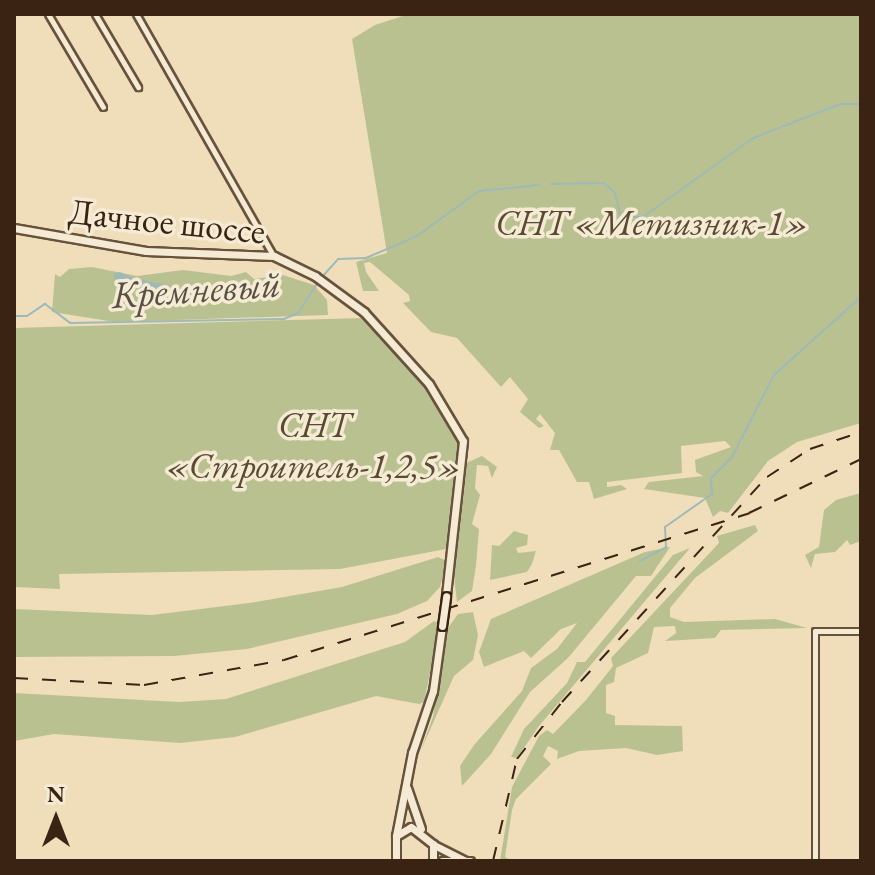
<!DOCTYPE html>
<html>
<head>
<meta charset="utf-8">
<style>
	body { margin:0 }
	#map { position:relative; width:875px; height:875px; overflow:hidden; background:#f0debb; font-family:"EB Garamond",serif }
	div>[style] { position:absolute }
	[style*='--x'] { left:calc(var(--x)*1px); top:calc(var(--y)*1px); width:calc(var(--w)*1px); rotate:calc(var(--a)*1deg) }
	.green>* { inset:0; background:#bac190 }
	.water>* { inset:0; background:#9dbab9 }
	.stream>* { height:2px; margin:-1px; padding:0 1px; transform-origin:1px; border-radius:1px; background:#9dbab9 }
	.roads { filter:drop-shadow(2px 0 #68523c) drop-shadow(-2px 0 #68523c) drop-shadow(0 2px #68523c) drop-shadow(0 -2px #68523c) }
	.minor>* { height:5px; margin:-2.5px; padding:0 2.5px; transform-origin:2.5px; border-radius:2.5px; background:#f5ead3 }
	.secondary>* { height:7px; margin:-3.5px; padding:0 3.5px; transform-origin:3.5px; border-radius:3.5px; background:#f5ead3 }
	.rail>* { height:2px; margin-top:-1px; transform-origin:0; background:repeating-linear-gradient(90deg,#3a2312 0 14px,transparent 0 28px) }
	.bridges { filter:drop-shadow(2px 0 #3a2312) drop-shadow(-2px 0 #3a2312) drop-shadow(0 2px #3a2312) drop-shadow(0 -2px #3a2312) }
	.secondary-bridge>* { height:7px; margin:-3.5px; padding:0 3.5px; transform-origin:3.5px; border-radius:3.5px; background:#f5ead3 }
	span { translate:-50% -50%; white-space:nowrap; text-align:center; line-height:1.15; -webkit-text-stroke:7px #f5ead3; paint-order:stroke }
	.street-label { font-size:36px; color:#3a2312 }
	.park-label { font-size:36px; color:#5a4a32; font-style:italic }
	.water-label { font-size:38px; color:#585044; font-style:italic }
	.frame { position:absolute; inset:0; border:16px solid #3a2312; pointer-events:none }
	.north { position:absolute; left:16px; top:779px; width:80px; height:80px; -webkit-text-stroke:6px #f5ead3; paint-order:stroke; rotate:0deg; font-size:22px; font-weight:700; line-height:32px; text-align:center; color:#3a2312 }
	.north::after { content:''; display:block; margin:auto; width:28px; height:36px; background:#3a2312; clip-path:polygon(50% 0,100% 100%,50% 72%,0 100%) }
</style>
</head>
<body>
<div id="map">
	<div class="green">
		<i style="clip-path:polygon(409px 14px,861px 14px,861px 423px,797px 442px,768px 461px,728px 513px,720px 511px,713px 517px,705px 498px,644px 489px,649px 482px,703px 476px,696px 472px,695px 460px,731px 447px,725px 441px,681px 446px,682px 473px,607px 482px,607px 487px,621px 485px,627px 489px,594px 499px,589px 482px,577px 482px,559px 450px,550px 450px,555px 433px,540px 414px,536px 419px,544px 426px,539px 428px,520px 412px,528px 399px,510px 377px,501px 387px,457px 338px,431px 332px,403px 303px,410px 301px,409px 295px,370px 262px,364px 263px,366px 272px,379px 291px,363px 291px,356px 262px,387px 253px,352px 39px,375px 25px)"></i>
		<i style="clip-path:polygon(92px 267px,137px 276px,183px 270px,231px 276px,246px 272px,254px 279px,283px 275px,314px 285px,327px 300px,328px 315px,115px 322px,52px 312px,55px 274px,60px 277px,69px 269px)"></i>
		<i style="clip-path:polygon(363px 318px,407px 358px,447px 411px,459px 437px,463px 459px,446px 549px,340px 569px,59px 574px,60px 589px,14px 587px,14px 328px)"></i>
		<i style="clip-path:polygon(482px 456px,497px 467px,492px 478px,488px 466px,477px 465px,475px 488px,480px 495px,472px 524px,479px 529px,476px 566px,472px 591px,457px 602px,454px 577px,466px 463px)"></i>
		<i style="clip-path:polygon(861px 493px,861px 541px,850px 545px,847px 540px,835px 552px,815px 554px,811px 568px,805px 555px,819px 547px,824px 510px,836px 500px)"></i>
		<i style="clip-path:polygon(755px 525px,758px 531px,695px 578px,670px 608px,670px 617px,684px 622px,775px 619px,807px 628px,721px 630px,715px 638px,665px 641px,676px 633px,675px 626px,654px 627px,648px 653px,616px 668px,614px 682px,606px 685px,606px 713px,615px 716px,615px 725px,682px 726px,683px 751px,657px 755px,626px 748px,579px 751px,557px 759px,558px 751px,548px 746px,543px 756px,551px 764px,516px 799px,512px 810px,505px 857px,513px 861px,500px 861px,512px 787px,539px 736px,547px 730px,553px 734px,586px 700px,613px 666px,611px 658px,719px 543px,717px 536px)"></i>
		<i style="clip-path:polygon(514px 531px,528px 535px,527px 545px,516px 548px,518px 553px,536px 551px,532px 564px,527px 572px,490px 580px,492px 545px,499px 546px)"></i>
		<i style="clip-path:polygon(670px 547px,651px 576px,636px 576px,568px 658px,530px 692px,491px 754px,462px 786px,460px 766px,474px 745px,522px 691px,531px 668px,557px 649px,577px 623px,561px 629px,531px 658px,524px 651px,484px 667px,479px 652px,491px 619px,645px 552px)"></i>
		<i style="clip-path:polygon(690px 548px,539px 726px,517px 758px,511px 757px,524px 729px,567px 683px,577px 662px,585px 662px,673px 555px)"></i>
		<i style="clip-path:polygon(438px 557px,447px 561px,440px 587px,427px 601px,397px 614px,247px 649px,174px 656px,14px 657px,14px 609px,152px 615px,249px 603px,342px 587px)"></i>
		<i style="clip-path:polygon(473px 612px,478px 635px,473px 660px,454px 676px,421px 750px,433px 717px,448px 628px,458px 614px)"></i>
		<i style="clip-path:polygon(434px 621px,440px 624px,424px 702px,419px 704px,376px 696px,235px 737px,180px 743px,54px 734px,14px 741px,14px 693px,179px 702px,226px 699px,405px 642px)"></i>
	</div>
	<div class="water">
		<i style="clip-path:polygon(120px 272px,133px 278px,175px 287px,116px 289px,114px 274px)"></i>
	</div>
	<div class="stream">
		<i style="--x:551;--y:184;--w:53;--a:-1.1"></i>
		<i style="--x:604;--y:183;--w:15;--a:42"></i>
		<i style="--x:615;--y:193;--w:25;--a:76"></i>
		<i style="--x:621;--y:217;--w:22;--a:0"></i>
		<i style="--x:643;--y:217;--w:135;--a:-35.7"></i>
		<i style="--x:753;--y:138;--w:93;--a:-21.3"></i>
		<i style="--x:840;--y:104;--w:21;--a:0"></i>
		<i style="--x:322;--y:277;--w:24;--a:-48"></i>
		<i style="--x:338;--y:259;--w:28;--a:-2"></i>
		<i style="--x:366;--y:258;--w:56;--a:-23.3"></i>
		<i style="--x:417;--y:236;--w:77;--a:-36"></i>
		<i style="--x:479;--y:191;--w:61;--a:-5.6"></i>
		<i style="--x:14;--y:316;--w:13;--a:0"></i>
		<i style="--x:27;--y:316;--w:22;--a:-34"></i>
		<i style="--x:45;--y:304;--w:31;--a:37"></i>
		<i style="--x:70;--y:323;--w:214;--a:-1.1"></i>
		<i style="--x:284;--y:319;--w:15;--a:-23"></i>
		<i style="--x:298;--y:313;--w:37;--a:-57"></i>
		<i style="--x:640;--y:561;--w:30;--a:-28"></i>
		<i style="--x:666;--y:547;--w:20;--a:-93"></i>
		<i style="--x:665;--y:527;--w:57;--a:-35.1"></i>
		<i style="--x:712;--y:494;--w:16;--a:-94"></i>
		<i style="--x:711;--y:478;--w:30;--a:-45"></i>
		<i style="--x:732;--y:457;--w:92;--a:-62.9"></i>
		<i style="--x:774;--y:375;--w:117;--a:-41.9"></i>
	</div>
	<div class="roads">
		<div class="minor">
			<i style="--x:48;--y:14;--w:108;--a:59.4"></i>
			<i style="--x:95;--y:14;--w:85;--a:59.5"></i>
			<i style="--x:136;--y:14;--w:277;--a:60.4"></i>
			<i style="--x:815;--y:861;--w:230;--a:-90"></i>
			<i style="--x:815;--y:631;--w:46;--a:0"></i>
		</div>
		<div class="secondary">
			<i style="--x:14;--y:228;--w:134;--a:9.9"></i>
			<i style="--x:146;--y:251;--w:128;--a:2.2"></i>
			<i style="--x:274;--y:256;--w:46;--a:26"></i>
			<i style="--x:315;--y:276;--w:61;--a:36.3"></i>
			<i style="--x:364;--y:312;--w:97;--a:47.9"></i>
			<i style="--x:429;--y:384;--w:66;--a:59.2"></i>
			<i style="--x:463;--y:441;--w:156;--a:96.3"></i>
			<i style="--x:407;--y:788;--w:43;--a:71.1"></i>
			<i style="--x:396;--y:836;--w:85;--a:-79.1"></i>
			<i style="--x:412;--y:753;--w:65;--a:-71.3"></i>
			<i style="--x:433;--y:691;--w:66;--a:-82.1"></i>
			<i style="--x:434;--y:845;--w:34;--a:27"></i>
			<i style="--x:396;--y:861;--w:25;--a:-90"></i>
			<i style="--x:396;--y:836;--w:17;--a:-31"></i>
			<i style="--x:411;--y:827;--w:28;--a:38"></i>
			<i style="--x:433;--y:844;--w:17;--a:90"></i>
			<i style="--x:442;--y:861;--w:28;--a:0"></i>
		</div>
	</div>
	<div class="rail">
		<i style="--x:14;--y:678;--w:130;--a:3.1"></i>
		<i style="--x:144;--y:685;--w:142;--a:-10.1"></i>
		<i style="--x:284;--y:660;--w:488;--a:-17.5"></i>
		<i style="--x:749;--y:513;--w:124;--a:-25.7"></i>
		<i style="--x:493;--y:861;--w:105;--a:-76.8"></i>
		<i style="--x:517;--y:759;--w:73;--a:-51.7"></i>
		<i style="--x:562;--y:702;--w:304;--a:-47.7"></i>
		<i style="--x:767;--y:477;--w:51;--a:-33.1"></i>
		<i style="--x:810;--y:449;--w:54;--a:-18.4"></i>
	</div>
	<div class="bridges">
		<div class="secondary-bridge">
			<i style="--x:442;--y:626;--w:30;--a:-82"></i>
		</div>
	</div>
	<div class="street-label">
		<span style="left:167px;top:221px;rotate:6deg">Дачное шоссе</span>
	</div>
	<div class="park-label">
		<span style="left:652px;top:223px">СНТ «Метизник-1»</span>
		<span style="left:314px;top:445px">СНТ<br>«Строитель-1,2,5»</span>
	</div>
	<div class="water-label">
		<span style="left:196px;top:289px;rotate:-4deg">Кремневый</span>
	</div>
	<div class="frame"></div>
	<div class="north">N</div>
</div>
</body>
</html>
